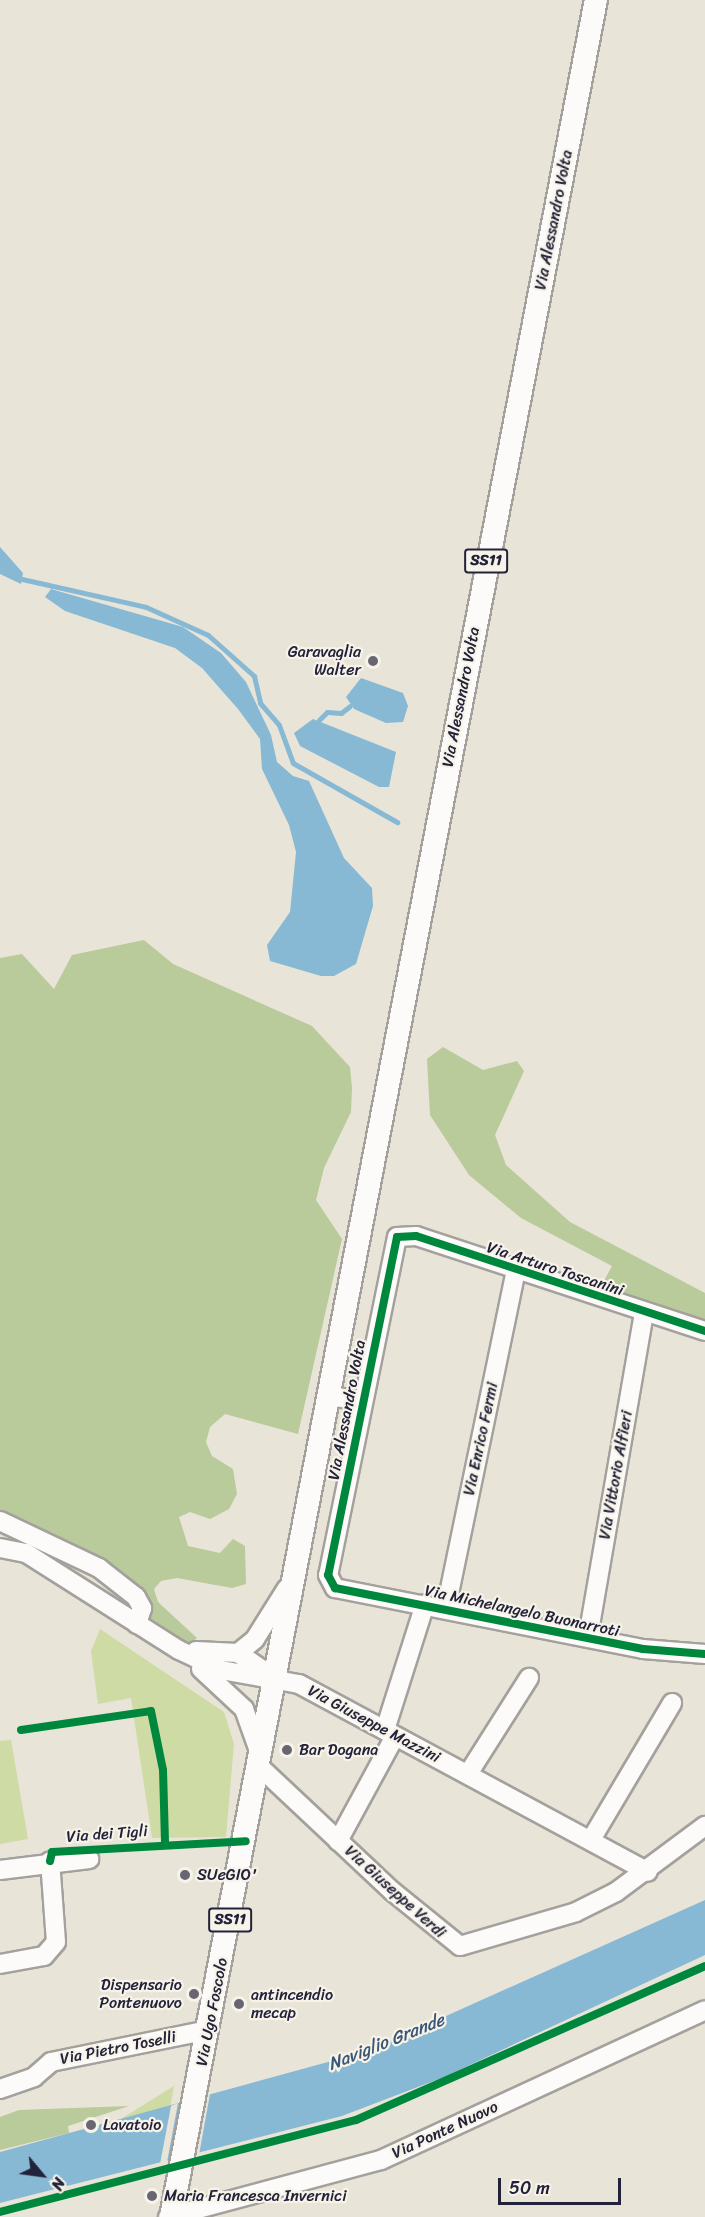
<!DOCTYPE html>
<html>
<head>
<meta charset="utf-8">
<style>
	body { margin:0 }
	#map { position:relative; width:705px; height:2217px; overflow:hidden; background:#e9e4d8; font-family:Sriracha,sans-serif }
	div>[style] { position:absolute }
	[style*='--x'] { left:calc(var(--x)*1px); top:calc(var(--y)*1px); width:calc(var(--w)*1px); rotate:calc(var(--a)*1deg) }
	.green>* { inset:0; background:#cedba4 }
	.forest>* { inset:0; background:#b9ca9b }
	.water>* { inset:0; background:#87b9d5 }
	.pier>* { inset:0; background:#e9e4d8 }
	.stream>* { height:5px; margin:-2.5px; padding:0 2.5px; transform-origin:2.5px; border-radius:2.5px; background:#87b9d5 }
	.roads { filter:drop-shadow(2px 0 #a4a19d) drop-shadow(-2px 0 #a4a19d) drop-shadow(0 2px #a4a19d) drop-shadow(0 -2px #a4a19d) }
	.minor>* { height:18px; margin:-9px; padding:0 9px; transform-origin:9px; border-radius:9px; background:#fcfbf9 }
	.major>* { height:22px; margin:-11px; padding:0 11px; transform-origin:11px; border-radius:11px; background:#fcfbf9 }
	.cycleway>* { height:8px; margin:-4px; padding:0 4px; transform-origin:4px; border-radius:4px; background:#00873e }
	.dots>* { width:16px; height:16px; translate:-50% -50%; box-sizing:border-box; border:3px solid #f7f3e8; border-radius:50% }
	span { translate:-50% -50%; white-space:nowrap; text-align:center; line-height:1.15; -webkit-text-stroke:4.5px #f7f3e8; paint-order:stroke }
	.shield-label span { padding:2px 4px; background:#f7f3e8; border:2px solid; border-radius:4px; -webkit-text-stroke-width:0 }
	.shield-label { font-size:15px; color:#22223b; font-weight:700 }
	.street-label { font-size:16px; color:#22223b }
	.poi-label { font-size:16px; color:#22223b }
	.right { translate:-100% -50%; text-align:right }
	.left { translate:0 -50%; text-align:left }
	.water-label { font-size:18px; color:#3a5778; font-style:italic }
	.north { position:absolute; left:12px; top:2145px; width:60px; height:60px; -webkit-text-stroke:4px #f7f3e8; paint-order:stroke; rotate:119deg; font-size:16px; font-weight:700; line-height:24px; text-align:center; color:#22223b }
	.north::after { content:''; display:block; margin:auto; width:21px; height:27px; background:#22223b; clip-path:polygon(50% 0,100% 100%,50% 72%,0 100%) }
	.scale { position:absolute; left:498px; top:2178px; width:123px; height:27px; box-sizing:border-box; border:3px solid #22223b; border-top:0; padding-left:8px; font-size:18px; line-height:21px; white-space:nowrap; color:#22223b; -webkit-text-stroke:4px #f7f3e8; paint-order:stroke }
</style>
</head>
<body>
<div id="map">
	<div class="green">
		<i style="clip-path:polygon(100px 1629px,224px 1712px,234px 1744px,226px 1837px,152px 1838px,131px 1698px,98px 1704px,91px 1651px)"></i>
		<i style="clip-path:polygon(11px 1740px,28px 1839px,0 1844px,0 1741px)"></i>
		<i style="clip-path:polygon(174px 2086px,170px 2108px,116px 2122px)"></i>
	</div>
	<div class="forest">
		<i style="clip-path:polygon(144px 940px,173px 964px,312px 1026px,350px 1067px,352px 1088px,351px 1112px,324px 1168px,316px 1200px,342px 1239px,298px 1434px,225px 1414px,210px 1427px,206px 1442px,212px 1456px,233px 1469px,237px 1494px,229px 1509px,210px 1519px,190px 1512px,179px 1517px,188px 1546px,220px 1553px,233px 1539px,245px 1546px,246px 1584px,232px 1588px,177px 1578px,161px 1581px,154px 1589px,158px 1602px,197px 1638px,190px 1644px,157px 1629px,147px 1618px,143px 1597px,0 1530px,0 958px,22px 954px,54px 989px,72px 955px)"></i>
		<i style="clip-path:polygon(443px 1047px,483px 1070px,517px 1061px,524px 1071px,495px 1135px,506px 1165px,570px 1222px,705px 1293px,705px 1327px,598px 1292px,612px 1266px,521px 1218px,469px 1175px,430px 1115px,427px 1059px)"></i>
		<i style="clip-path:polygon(129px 2106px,68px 2126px,69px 2133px,0 2150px,0 2117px,19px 2110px)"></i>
	</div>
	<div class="water">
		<i style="clip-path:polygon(0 547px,23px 573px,21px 584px,0 574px)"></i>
		<i style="clip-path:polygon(51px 589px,183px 627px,221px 653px,246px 682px,271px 735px,277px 762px,293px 776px,309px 781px,344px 858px,372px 888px,373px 906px,356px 964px,334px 976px,321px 976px,270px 961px,267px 945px,290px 912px,296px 852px,289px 825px,262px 769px,260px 739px,238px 709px,202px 668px,175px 648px,65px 611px,45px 597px)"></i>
		<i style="clip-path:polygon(361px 678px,403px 693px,408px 706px,403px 722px,386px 723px,354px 709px,346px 697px)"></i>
		<i style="clip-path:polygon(313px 719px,396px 752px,389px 787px,379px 787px,300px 746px,294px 733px)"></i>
		<i style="clip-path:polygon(705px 1900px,705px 1955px,444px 2077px,342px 2116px,0 2203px,0 2152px,368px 2051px)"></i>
	</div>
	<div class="pier">
		<i style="clip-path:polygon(210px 2094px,199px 2155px,172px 2161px,183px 2102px)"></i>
		<i style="clip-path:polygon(178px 2103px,167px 2162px,160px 2164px,171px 2106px)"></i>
	</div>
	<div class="stream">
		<i style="--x:22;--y:579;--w:127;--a:12.7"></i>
		<i style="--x:146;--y:607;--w:68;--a:24.3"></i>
		<i style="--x:208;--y:635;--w:62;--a:41.7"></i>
		<i style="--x:254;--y:676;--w:28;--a:77"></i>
		<i style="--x:260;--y:703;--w:29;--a:49"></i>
		<i style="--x:279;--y:725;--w:40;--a:69.8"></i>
		<i style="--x:293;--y:763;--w:120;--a:29.6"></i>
		<i style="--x:319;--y:720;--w:11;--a:-45"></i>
		<i style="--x:327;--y:712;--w:14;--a:4"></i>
		<i style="--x:341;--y:713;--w:11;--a:-38"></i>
	</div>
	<div class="roads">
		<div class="minor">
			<i style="--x:705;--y:1331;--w:304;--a:-161.8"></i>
			<i style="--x:416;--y:1236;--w:19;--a:177"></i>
			<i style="--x:397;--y:1237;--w:345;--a:101.5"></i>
			<i style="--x:328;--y:1575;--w:15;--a:62"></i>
			<i style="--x:335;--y:1588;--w:314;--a:11.2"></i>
			<i style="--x:643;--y:1649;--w:62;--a:4.6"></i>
			<i style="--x:330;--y:1396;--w:32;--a:9"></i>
			<i style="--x:0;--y:1521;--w:110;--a:25.4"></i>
			<i style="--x:99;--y:1568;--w:47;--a:38.1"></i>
			<i style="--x:136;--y:1597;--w:13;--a:61"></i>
			<i style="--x:142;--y:1608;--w:17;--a:107"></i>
			<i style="--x:0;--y:1548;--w:26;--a:11"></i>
			<i style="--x:26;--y:1553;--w:181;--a:32.4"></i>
			<i style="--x:179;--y:1650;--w:47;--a:25.5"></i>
			<i style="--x:221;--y:1670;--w:79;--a:10.2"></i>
			<i style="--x:299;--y:1684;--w:396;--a:28.3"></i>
			<i style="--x:446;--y:1608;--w:344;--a:-78.3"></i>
			<i style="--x:588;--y:1637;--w:330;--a:-80.2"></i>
			<i style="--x:196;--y:1651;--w:42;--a:2.7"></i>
			<i style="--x:238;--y:1653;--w:22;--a:-39"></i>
			<i style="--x:255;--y:1639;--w:60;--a:-57.9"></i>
			<i style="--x:238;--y:1653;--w:47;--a:34.7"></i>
			<i style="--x:201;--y:1669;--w:59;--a:42.9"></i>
			<i style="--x:244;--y:1709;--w:45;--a:70.3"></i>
			<i style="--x:385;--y:1730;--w:132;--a:-72.4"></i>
			<i style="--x:261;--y:1768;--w:180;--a:43.2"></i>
			<i style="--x:392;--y:1891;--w:87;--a:39"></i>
			<i style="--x:460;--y:1946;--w:121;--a:-16.3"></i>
			<i style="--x:576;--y:1912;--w:45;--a:-26.6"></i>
			<i style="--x:616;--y:1892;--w:111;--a:-36.6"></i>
			<i style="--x:468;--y:1774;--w:114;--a:-57.6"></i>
			<i style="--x:592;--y:1838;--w:157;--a:-59.3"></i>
			<i style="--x:338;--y:1841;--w:119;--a:-61.5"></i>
			<i style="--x:0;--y:1870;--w:90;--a:-7"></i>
			<i style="--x:0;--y:1964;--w:45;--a:-10.3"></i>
			<i style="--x:44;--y:1956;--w:18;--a:-49"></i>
			<i style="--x:56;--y:1942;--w:81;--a:-94.2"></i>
			<i style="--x:0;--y:2089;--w:36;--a:-19"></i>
			<i style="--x:34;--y:2077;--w:23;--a:-41"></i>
			<i style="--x:51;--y:2062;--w:160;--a:-11.5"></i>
			<i style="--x:168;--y:2217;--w:220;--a:-15"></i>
			<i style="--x:381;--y:2160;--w:357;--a:-24.8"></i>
		</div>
		<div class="major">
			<i style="--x:171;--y:2217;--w:2257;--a:-79.15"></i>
		</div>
	</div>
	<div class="cycleway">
		<i style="--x:705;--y:1331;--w:304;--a:-161.8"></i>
		<i style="--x:416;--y:1236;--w:19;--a:177"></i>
		<i style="--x:397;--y:1237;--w:345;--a:101.5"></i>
		<i style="--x:328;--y:1575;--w:15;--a:62"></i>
		<i style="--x:335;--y:1588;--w:314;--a:11.2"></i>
		<i style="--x:643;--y:1649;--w:62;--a:4.6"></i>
		<i style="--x:21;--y:1730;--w:131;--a:-8.3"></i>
		<i style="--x:151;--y:1711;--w:60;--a:78.5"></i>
		<i style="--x:163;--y:1770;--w:73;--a:88.4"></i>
		<i style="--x:50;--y:1861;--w:9;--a:-77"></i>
		<i style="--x:52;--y:1852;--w:194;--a:-3.2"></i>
		<i style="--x:0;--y:2212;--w:368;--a:-14.5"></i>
		<i style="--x:356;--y:2120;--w:381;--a:-23.8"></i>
	</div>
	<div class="dots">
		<i style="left:373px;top:661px;background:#686672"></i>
		<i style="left:287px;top:1750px;background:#686672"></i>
		<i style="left:185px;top:1875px;background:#686672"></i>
		<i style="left:194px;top:1994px;background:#686672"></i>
		<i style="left:239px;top:2004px;background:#686672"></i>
		<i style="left:91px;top:2125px;background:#686672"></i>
		<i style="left:152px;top:2196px;background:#686672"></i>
	</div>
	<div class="shield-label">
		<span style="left:486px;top:561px">SS11</span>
		<span style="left:230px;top:1920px">SS11</span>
	</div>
	<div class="street-label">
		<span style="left:554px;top:220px;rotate:-79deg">Via Alessandro Volta</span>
		<span style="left:461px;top:697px;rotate:-79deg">Via Alessandro Volta</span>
		<span style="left:555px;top:1269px;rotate:18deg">Via Arturo Toscanini</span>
		<span style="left:347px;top:1410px;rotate:-79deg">Via Alessandro Volta</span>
		<span style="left:481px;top:1439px;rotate:-78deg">Via Enrico Fermi</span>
		<span style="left:616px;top:1475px;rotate:-80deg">Via Vittorio Alfieri</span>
		<span style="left:522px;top:1611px;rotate:12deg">Via Michelangelo Buonarroti</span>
		<span style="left:374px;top:1724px;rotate:28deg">Via Giuseppe Mazzini</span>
		<span style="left:107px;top:1834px;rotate:-4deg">Via dei Tigli</span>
		<span style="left:395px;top:1892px;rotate:42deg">Via Giuseppe Verdi</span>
		<span style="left:212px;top:2012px;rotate:-79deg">Via Ugo Foscolo</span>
		<span style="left:118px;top:2048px;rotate:-11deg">Via Pietro Toselli</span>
		<span style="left:445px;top:2130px;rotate:-25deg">Via Ponte Nuovo</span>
	</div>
	<div class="poi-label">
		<span class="right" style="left:361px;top:661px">Garavaglia<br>Walter</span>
		<span class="left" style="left:299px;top:1750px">Bar Dogana</span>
		<span class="left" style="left:197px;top:1875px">SUeGIO'</span>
		<span class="right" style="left:182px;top:1994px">Dispensario<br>Pontenuovo</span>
		<span class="left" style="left:251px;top:2004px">antincendio<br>mecap</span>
		<span class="left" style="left:103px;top:2125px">Lavatoio</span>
		<span class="left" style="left:164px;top:2196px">Maria Francesca Invernici</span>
	</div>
	<div class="water-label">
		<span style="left:386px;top:2042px;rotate:-22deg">Naviglio Grande</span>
	</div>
	<div class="north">N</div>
	<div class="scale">50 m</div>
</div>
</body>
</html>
